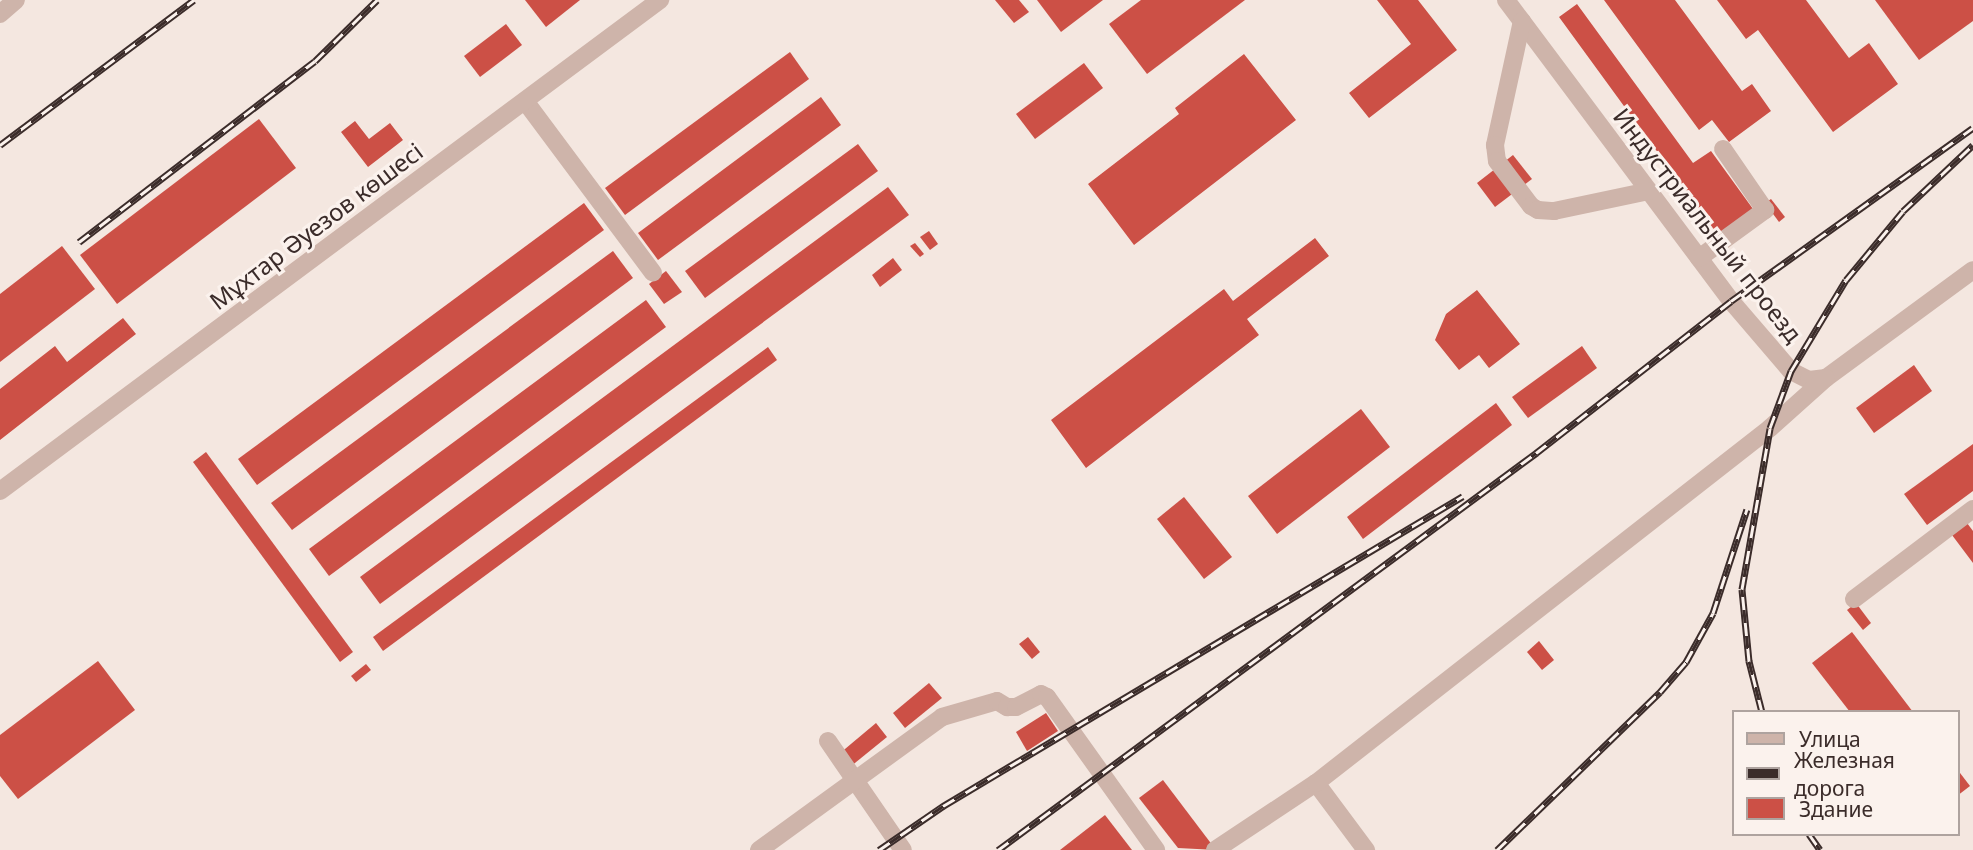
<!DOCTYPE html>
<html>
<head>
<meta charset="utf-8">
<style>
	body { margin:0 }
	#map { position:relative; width:1973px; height:850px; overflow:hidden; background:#f4e7e0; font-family:"Noto Sans",sans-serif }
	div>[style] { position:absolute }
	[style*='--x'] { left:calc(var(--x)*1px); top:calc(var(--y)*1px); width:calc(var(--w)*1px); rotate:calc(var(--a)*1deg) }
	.building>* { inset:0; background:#cc5046 }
	.minor>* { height:18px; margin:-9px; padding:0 9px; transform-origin:9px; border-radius:9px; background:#ceb4aa }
	.rail>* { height:7px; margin-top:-3.5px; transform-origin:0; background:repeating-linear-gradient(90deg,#fbf2ed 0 13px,#3b2c2a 0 26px); box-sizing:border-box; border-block:2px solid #3b2c2a }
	span { translate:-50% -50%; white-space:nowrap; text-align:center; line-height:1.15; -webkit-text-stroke:6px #fbf2ed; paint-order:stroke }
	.street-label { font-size:24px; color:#3b2c2a }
	.legend { position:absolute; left:1732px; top:710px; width:228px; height:126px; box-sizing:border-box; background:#fbf2ed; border:2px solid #aea39f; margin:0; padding:9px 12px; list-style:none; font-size:21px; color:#3b2c2a }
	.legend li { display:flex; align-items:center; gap:14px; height:35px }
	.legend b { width:35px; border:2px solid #aea39f }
</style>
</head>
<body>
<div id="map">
	<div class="building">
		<i style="clip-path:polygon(525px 0,580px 0,546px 27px)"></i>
		<i style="clip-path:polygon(995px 0,1019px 0,1029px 12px,1014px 23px)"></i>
		<i style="clip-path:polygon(1037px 0,1103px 0,1061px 32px)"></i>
		<i style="clip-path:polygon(1141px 0,1245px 0,1147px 74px,1109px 24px)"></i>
		<i style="clip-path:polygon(1377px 0,1418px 0,1457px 50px,1369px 118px,1349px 93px,1411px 44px)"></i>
		<i style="clip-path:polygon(1604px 0,1675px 0,1742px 91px,1752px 84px,1771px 111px,1729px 142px,1712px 120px,1699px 130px)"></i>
		<i style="clip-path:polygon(1717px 0,1806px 0,1849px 58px,1869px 43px,1898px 84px,1833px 132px,1758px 30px,1746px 39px)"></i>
		<i style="clip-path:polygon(1875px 0,1973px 0,1973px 21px,1919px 60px)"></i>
		<i style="clip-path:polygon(1577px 4px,1693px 163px,1711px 151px,1753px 209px,1718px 235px,1559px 17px)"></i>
		<i style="clip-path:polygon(506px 24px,522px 45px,480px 77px,464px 56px)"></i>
		<i style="clip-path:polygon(790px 52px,809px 79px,625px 215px,605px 188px)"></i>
		<i style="clip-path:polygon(1244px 54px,1296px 120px,1134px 245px,1088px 184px,1179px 114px,1175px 108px)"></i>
		<i style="clip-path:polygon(1084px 63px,1103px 88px,1035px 139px,1016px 114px)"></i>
		<i style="clip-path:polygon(821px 97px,841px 125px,658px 260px,638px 233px)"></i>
		<i style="clip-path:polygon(259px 119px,296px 168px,117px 304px,80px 255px)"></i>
		<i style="clip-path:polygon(355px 121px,369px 139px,390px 123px,403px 140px,368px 167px,341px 132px)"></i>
		<i style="clip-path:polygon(858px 144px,878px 171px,705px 298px,685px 271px)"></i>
		<i style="clip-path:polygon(1513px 155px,1532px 179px,1495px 207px,1477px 183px)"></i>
		<i style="clip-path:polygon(888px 187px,909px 215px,380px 604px,360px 577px)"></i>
		<i style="clip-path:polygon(1771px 199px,1785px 217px,1779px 222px,1765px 203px)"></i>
		<i style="clip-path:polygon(584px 203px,604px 230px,257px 485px,238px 459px)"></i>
		<i style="clip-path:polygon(929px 231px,938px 244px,930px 250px,920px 237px)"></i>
		<i style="clip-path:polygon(1315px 238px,1329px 256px,1247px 319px,1259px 335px,1086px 468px,1051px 420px,1224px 289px,1233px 301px)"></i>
		<i style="clip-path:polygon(915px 243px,924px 254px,920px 257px,910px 246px)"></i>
		<i style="clip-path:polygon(62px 246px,95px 289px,0 362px,0 294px)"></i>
		<i style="clip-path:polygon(613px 251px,633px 278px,292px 530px,271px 503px)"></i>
		<i style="clip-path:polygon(893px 258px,902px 270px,880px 287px,872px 275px)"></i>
		<i style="clip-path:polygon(666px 271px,682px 292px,664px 304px,649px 284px)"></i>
		<i style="clip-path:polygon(1477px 290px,1520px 344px,1489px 368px,1479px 355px,1459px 370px,1435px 340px,1446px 314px)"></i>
		<i style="clip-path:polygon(646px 300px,666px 327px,329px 576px,309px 549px)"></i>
		<i style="clip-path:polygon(123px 318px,136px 334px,0 440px,0 389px,55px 346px,67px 362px)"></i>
		<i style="clip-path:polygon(1582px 346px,1597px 368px,1528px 418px,1512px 397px)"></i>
		<i style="clip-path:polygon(768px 347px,777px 360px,383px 651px,373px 637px)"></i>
		<i style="clip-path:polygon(1914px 365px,1932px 391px,1874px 433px,1856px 408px)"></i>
		<i style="clip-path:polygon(1496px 403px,1512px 425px,1363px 539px,1347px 517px)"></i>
		<i style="clip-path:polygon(1361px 409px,1390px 447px,1277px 534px,1248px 496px)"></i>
		<i style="clip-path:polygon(1973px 444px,1973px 491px,1927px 525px,1904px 494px)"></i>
		<i style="clip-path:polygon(206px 452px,353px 652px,340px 662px,193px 462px)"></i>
		<i style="clip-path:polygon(1184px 497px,1232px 557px,1204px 579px,1157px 519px)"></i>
		<i style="clip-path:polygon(1967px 523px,1973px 531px,1973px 563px,1952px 535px)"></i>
		<i style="clip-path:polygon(1856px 603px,1871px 623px,1863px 630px,1847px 610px)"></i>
		<i style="clip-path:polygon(1852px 632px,1913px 712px,1850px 712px,1812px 663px)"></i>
		<i style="clip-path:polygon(1028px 637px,1040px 652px,1032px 659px,1019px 644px)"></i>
		<i style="clip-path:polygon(1539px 641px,1554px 660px,1542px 670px,1527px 652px)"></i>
		<i style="clip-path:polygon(98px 661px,135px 710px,18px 799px,0 776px,0 735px)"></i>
		<i style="clip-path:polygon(366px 664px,371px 670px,356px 682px,351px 676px)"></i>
		<i style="clip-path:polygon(929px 683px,942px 698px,905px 728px,893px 713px)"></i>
		<i style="clip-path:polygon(1046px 713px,1058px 731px,1027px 751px,1016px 732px)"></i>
		<i style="clip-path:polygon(876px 723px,887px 737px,850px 767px,839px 754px)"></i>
		<i style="clip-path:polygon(1957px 769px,1970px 786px,1957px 796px)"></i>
		<i style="clip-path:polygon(1163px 780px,1216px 850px,1178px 848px,1139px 798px)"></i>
		<i style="clip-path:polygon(1105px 815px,1132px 850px,1060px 850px)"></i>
	</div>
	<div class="minor">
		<i style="--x:1506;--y:0;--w:376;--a:53.2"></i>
		<i style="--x:1731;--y:301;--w:92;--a:49.4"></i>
		<i style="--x:1791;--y:371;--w:20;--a:27"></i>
		<i style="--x:1809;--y:380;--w:17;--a:-7"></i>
		<i style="--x:1826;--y:378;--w:182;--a:-36.3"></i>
		<i style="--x:0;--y:14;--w:21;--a:-41"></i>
		<i style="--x:1522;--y:21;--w:127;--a:102.3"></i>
		<i style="--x:1495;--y:145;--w:16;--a:83"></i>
		<i style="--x:1497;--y:161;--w:56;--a:52.9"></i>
		<i style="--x:1531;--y:206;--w:8;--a:30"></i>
		<i style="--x:1538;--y:210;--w:16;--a:4"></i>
		<i style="--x:1554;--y:211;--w:97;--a:-11.9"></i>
		<i style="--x:525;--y:101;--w:214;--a:53.3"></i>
		<i style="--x:1699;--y:258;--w:82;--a:-36"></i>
		<i style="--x:1765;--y:210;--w:74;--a:-124.5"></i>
		<i style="--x:0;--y:491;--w:823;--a:-36.65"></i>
		<i style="--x:1854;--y:599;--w:149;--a:-37.1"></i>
		<i style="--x:828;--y:741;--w:132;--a:55.5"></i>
		<i style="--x:1316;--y:783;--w:84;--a:53.3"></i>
		<i style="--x:759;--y:850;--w:226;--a:-36"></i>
		<i style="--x:942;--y:717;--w:57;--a:-16.2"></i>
		<i style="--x:997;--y:701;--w:12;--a:31"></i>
		<i style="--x:1007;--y:707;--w:9;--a:0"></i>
		<i style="--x:1016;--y:707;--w:28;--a:-27"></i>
		<i style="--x:1041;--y:694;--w:7;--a:27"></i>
		<i style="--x:1047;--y:697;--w:188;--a:54.5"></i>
		<i style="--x:1215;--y:850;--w:121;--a:-33.6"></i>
		<i style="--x:1316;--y:783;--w:576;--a:-38.02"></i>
		<i style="--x:1770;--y:428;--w:75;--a:-41.8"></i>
	</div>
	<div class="rail">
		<i style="--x:0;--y:145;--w:242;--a:-36.8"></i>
		<i style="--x:79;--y:242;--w:297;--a:-37.5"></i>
		<i style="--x:315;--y:61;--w:87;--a:-44.5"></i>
		<i style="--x:1762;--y:712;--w:53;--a:-104.3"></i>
		<i style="--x:1749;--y:661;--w:72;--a:-95.6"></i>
		<i style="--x:1742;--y:589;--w:163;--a:-80.1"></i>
		<i style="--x:1770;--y:428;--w:61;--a:-69.8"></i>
		<i style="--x:1791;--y:371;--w:106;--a:-58.9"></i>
		<i style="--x:1846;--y:280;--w:89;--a:-50.4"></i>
		<i style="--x:1903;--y:211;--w:96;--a:-43.3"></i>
		<i style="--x:1809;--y:834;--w:19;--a:55"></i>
		<i style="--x:879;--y:850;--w:78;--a:-34.5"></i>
		<i style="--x:943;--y:806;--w:605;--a:-30.8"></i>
		<i style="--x:998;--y:850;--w:669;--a:-36.42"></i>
		<i style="--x:1536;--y:453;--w:247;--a:-37.9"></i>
		<i style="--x:1731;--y:301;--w:297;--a:-35.6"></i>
		<i style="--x:1497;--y:850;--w:227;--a:-44.1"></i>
		<i style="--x:1660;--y:692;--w:40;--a:-49"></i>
		<i style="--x:1686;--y:662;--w:56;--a:-61.1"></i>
		<i style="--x:1713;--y:613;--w:109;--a:-71.9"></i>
	</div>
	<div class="street-label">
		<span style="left:1708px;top:225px;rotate:52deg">Индустриальный проезд</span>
		<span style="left:316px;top:226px;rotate:-37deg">Мұхтар Әуезов көшесі</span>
	</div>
	<ul class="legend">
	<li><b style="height:9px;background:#ceb4aa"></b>Улица</li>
	<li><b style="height:9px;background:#3b2c2a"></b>Железная дорога</li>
	<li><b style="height:19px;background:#cc5046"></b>Здание</li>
	</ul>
</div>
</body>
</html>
